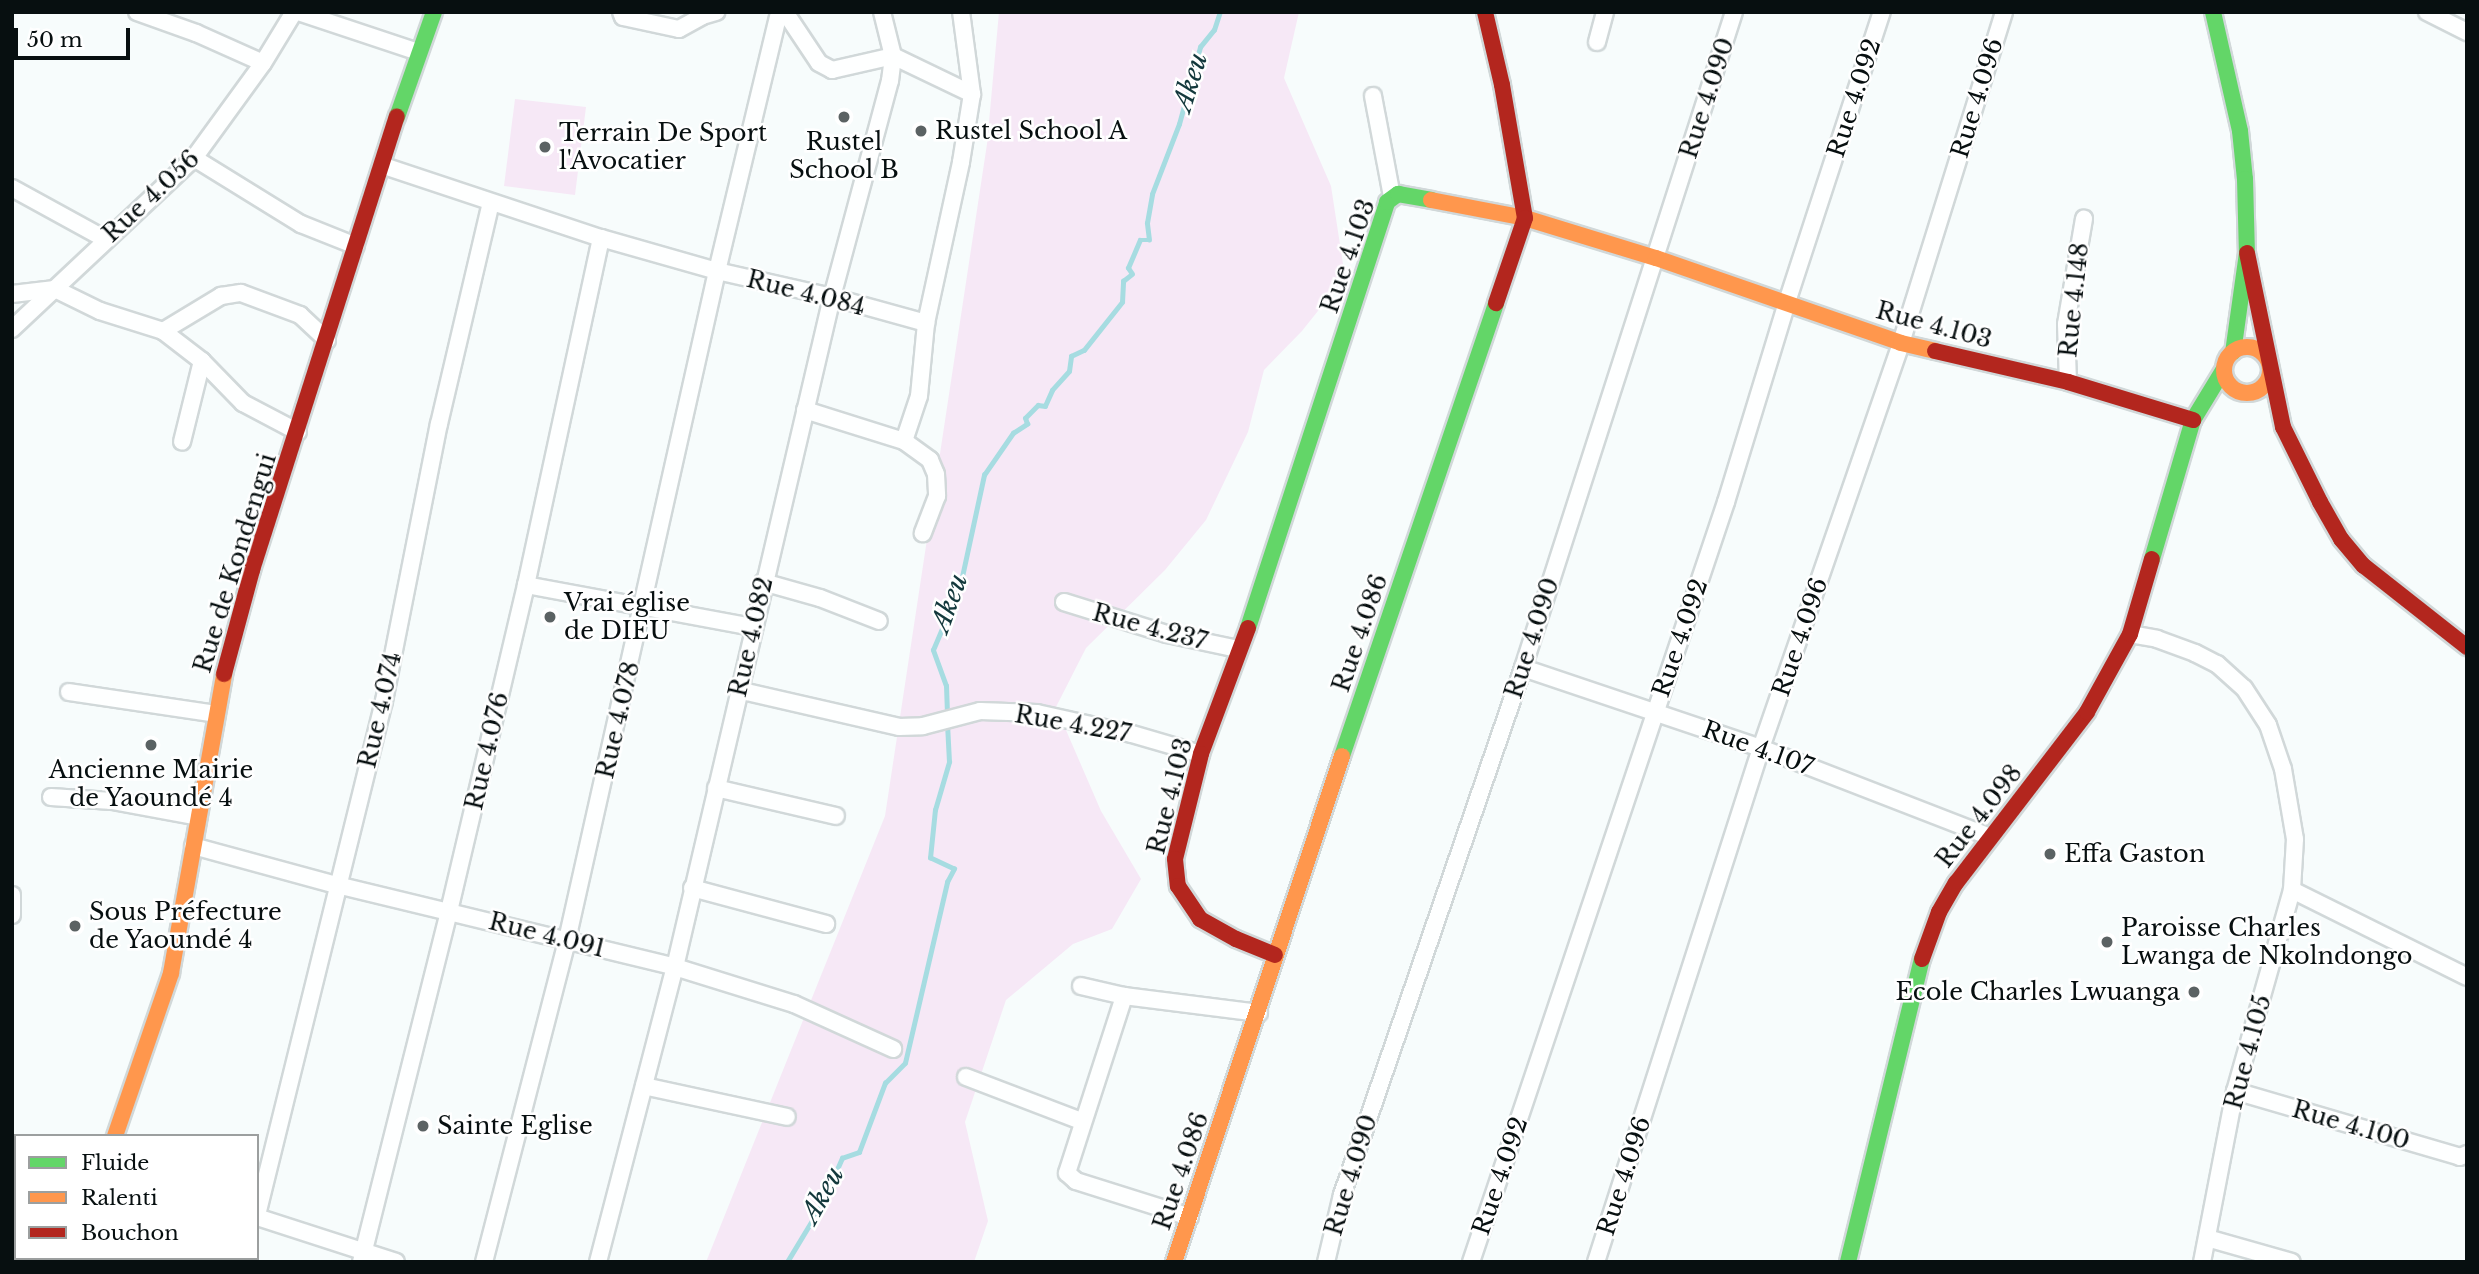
<!DOCTYPE html>
<html>
<head>
<meta charset="utf-8">
<style>
	body { margin:0 }
	#map { position:relative; width:2479px; height:1274px; overflow:hidden; background:#f7fcfc; font-family:"Libre Baskerville",serif }
	div>[style] { position:absolute }
	[style*='--x'] { left:calc(var(--x)*1px); top:calc(var(--y)*1px); width:calc(var(--w)*1px); rotate:calc(var(--a)*1deg) }
	.green>* { inset:0; background:#f6e8f6 }
	.stream>* { height:4.5px; margin:-2.25px; padding:0 2.25px; transform-origin:2.25px; border-radius:2.25px; background:#a6dce1 }
	.roads { filter:drop-shadow(2px 0 #d1d8d9) drop-shadow(-2px 0 #d1d8d9) drop-shadow(0 2px #d1d8d9) drop-shadow(0 -2px #d1d8d9) }
	.street>* { height:16px; margin:-8px; padding:0 8px; transform-origin:8px; border-radius:8px; background:#feffff }
	.fast>* { height:16px; margin:-8px; padding:0 8px; transform-origin:8px; border-radius:8px; background:#63d668 }
	.slow>* { height:16px; margin:-8px; padding:0 8px; transform-origin:8px; border-radius:8px; background:#ff974d }
	.slow>.ring { margin:-8px; padding:0; box-sizing:content-box; background:none; border:16px solid #ff974d; border-radius:50% }
	.jam>* { height:16px; margin:-8px; padding:0 8px; transform-origin:8px; border-radius:8px; background:#b3261e }
	.dots>* { width:19px; height:19px; translate:-50% -50%; box-sizing:border-box; border:4px solid #fff; border-radius:50% }
	span { translate:-50% -50%; white-space:nowrap; text-align:center; line-height:1.15; -webkit-text-stroke:5px #fff; paint-order:stroke }
	.street-label { font-size:24px; color:#070f10 }
	.poi-label { font-size:24px; color:#070f10 }
	.left { translate:0 -50%; text-align:left }
	.right { translate:-100% -50%; text-align:right }
	.water-label { font-size:26px; color:#13383c; font-style:italic }
	.frame { position:absolute; inset:0; border:14px solid #070f10; pointer-events:none }
	.legend { position:absolute; left:14px; top:1134px; width:245px; height:126px; box-sizing:border-box; background:#fff; border:2px solid #9c9f9f; margin:0; padding:9px 12px; list-style:none; font-size:21px; color:#070f10 }
	.legend li { display:flex; align-items:center; gap:14px; height:35px }
	.legend b { width:35px; border:2px solid #9c9f9f }
	.scale { position:absolute; left:14px; top:28px; width:116px; height:32px; box-sizing:border-box; border:4px solid #070f10; border-top:0; padding-left:9px; font-size:21px; line-height:24px; white-space:nowrap; color:#070f10; -webkit-text-stroke:5px #fff; paint-order:stroke }
</style>
</head>
<body>
<div id="map">
	<div class="green">
		<i style="clip-path:polygon(999px 12px,1299px 12px,1284px 78px,1331px 186px,1345px 277px,1302px 331px,1264px 370px,1248px 432px,1206px 520px,1165px 570px,1086px 648px,1056px 707px,1101px 811px,1141px 879px,1112px 929px,1073px 944px,1006px 1000px,965px 1122px,988px 1221px,974px 1262px,706px 1262px,885px 816px,987px 144px)"></i>
		<i style="clip-path:polygon(515px 99px,586px 107px,575px 195px,504px 186px)"></i>
	</div>
	<div class="stream">
		<i style="--x:947;--y:714;--w:28;--a:-92"></i>
		<i style="--x:946;--y:686;--w:38;--a:-110"></i>
		<i style="--x:933;--y:650;--w:69;--a:-67.1"></i>
		<i style="--x:960;--y:586;--w:114;--a:-77.8"></i>
		<i style="--x:984;--y:475;--w:51;--a:-55.4"></i>
		<i style="--x:1013;--y:433;--w:17;--a:-33"></i>
		<i style="--x:1027;--y:424;--w:6;--a:-108"></i>
		<i style="--x:1025;--y:418;--w:18;--a:-45"></i>
		<i style="--x:1038;--y:405;--w:7;--a:8"></i>
		<i style="--x:1045;--y:406;--w:17;--a:-66"></i>
		<i style="--x:1052;--y:390;--w:25;--a:-48"></i>
		<i style="--x:1069;--y:371;--w:15;--a:-82"></i>
		<i style="--x:1071;--y:356;--w:14;--a:-25"></i>
		<i style="--x:1084;--y:350;--w:61;--a:-51.6"></i>
		<i style="--x:1122;--y:302;--w:21;--a:-87"></i>
		<i style="--x:1123;--y:281;--w:11;--a:-38"></i>
		<i style="--x:1132;--y:274;--w:7;--a:-124"></i>
		<i style="--x:1128;--y:268;--w:30;--a:-67"></i>
		<i style="--x:1140;--y:240;--w:9;--a:0"></i>
		<i style="--x:1149;--y:240;--w:17;--a:-97"></i>
		<i style="--x:1147;--y:223;--w:29;--a:-80"></i>
		<i style="--x:1152;--y:194;--w:75;--a:-68.9"></i>
		<i style="--x:1179;--y:124;--w:80;--a:-74.7"></i>
		<i style="--x:1200;--y:47;--w:22;--a:-51"></i>
		<i style="--x:1214;--y:30;--w:19;--a:-72"></i>
		<i style="--x:787;--y:1262;--w:68;--a:-58.9"></i>
		<i style="--x:822;--y:1204;--w:50;--a:-66.5"></i>
		<i style="--x:842;--y:1158;--w:18;--a:-19"></i>
		<i style="--x:859;--y:1152;--w:74;--a:-69.4"></i>
		<i style="--x:885;--y:1083;--w:28;--a:-45"></i>
		<i style="--x:905;--y:1063;--w:186;--a:-76.9"></i>
		<i style="--x:947;--y:882;--w:15;--a:-62"></i>
		<i style="--x:954;--y:869;--w:26;--a:-155"></i>
		<i style="--x:930;--y:858;--w:48;--a:-84.1"></i>
		<i style="--x:935;--y:810;--w:50;--a:-73.7"></i>
		<i style="--x:949;--y:762;--w:39;--a:-93"></i>
	</div>
	<div class="roads">
		<div class="street">
			<i style="--x:137;--y:12;--w:63;--a:19.6"></i>
			<i style="--x:196;--y:33;--w:73;--a:24.1"></i>
			<i style="--x:298;--y:12;--w:126;--a:18.4"></i>
			<i style="--x:621;--y:12;--w:5;--a:68"></i>
			<i style="--x:623;--y:17;--w:57;--a:12.1"></i>
			<i style="--x:679;--y:29;--w:26;--a:-29"></i>
			<i style="--x:702;--y:16;--w:15;--a:-16"></i>
			<i style="--x:785;--y:12;--w:61;--a:56.3"></i>
			<i style="--x:819;--y:63;--w:15;--a:28"></i>
			<i style="--x:832;--y:70;--w:63;--a:-12.9"></i>
			<i style="--x:893;--y:56;--w:88;--a:25.7"></i>
			<i style="--x:2427;--y:12;--w:45;--a:26.6"></i>
			<i style="--x:1597;--y:42;--w:31;--a:-75"></i>
			<i style="--x:1373;--y:96;--w:103;--a:79.3"></i>
			<i style="--x:194;--y:158;--w:126;--a:31.7"></i>
			<i style="--x:301;--y:224;--w:59;--a:21.8"></i>
			<i style="--x:384;--y:166;--w:229;--a:18.4"></i>
			<i style="--x:601;--y:238;--w:121;--a:15.9"></i>
			<i style="--x:717;--y:271;--w:118;--a:12.7"></i>
			<i style="--x:832;--y:297;--w:98;--a:15.5"></i>
			<i style="--x:926;--y:323;--w:165;--a:-77.7"></i>
			<i style="--x:961;--y:162;--w:69;--a:-80.8"></i>
			<i style="--x:972;--y:94;--w:83;--a:-97.6"></i>
			<i style="--x:12;--y:188;--w:106;--a:28.7"></i>
			<i style="--x:12;--y:294;--w:43;--a:-6.6"></i>
			<i style="--x:55;--y:289;--w:50;--a:26.1"></i>
			<i style="--x:100;--y:311;--w:66;--a:17.6"></i>
			<i style="--x:163;--y:331;--w:68;--a:-31.1"></i>
			<i style="--x:221;--y:296;--w:20;--a:-9"></i>
			<i style="--x:241;--y:293;--w:63;--a:20.4"></i>
			<i style="--x:300;--y:315;--w:37;--a:43"></i>
			<i style="--x:12;--y:329;--w:250;--a:-43.2"></i>
			<i style="--x:194;--y:158;--w:117;--a:-54"></i>
			<i style="--x:263;--y:63;--w:60;--a:-58.7"></i>
			<i style="--x:163;--y:331;--w:49;--a:37.6"></i>
			<i style="--x:202;--y:361;--w:83;--a:103.9"></i>
			<i style="--x:202;--y:361;--w:59;--a:45.7"></i>
			<i style="--x:243;--y:403;--w:62;--a:27.8"></i>
			<i style="--x:2068;--y:382;--w:58;--a:-92"></i>
			<i style="--x:2066;--y:324;--w:107;--a:-80.3"></i>
			<i style="--x:805;--y:410;--w:104;--a:17.4"></i>
			<i style="--x:904;--y:441;--w:32;--a:36"></i>
			<i style="--x:930;--y:460;--w:15;--a:67"></i>
			<i style="--x:936;--y:474;--w:22;--a:87"></i>
			<i style="--x:937;--y:496;--w:40;--a:111"></i>
			<i style="--x:904;--y:441;--w:47;--a:-71.6"></i>
			<i style="--x:919;--y:396;--w:73;--a:-84.5"></i>
			<i style="--x:763;--y:582;--w:59;--a:15.7"></i>
			<i style="--x:820;--y:598;--w:63;--a:21.3"></i>
			<i style="--x:526;--y:585;--w:231;--a:10.5"></i>
			<i style="--x:1064;--y:602;--w:108;--a:17.3"></i>
			<i style="--x:1167;--y:634;--w:73;--a:11.9"></i>
			<i style="--x:2130;--y:634;--w:27;--a:10"></i>
			<i style="--x:2157;--y:639;--w:40;--a:20.2"></i>
			<i style="--x:2195;--y:653;--w:25;--a:27"></i>
			<i style="--x:2217;--y:664;--w:36;--a:42"></i>
			<i style="--x:2244;--y:688;--w:44;--a:57"></i>
			<i style="--x:2268;--y:725;--w:46;--a:71.2"></i>
			<i style="--x:2283;--y:769;--w:71;--a:80.3"></i>
			<i style="--x:2295;--y:839;--w:51;--a:93.4"></i>
			<i style="--x:2292;--y:890;--w:209;--a:105.8"></i>
			<i style="--x:2235;--y:1091;--w:174;--a:100.9"></i>
			<i style="--x:1523;--y:668;--w:251;--a:18.6"></i>
			<i style="--x:1761;--y:748;--w:246;--a:21.2"></i>
			<i style="--x:738;--y:690;--w:165;--a:12.9"></i>
			<i style="--x:899;--y:727;--w:24;--a:-2"></i>
			<i style="--x:923;--y:726;--w:59;--a:-14.7"></i>
			<i style="--x:980;--y:711;--w:57;--a:2"></i>
			<i style="--x:1037;--y:713;--w:97;--a:12.5"></i>
			<i style="--x:1132;--y:734;--w:72;--a:16.2"></i>
			<i style="--x:69;--y:692;--w:149;--a:8.5"></i>
			<i style="--x:716;--y:788;--w:123;--a:13.1"></i>
			<i style="--x:51;--y:797;--w:61;--a:3.8"></i>
			<i style="--x:112;--y:801;--w:88;--a:10.4"></i>
			<i style="--x:193;--y:846;--w:149;--a:15.2"></i>
			<i style="--x:337;--y:885;--w:348;--a:13.6"></i>
			<i style="--x:675;--y:967;--w:125;--a:17.3"></i>
			<i style="--x:794;--y:1004;--w:109;--a:24.4"></i>
			<i style="--x:692;--y:888;--w:139;--a:15"></i>
			<i style="--x:2292;--y:890;--w:195;--a:26.4"></i>
			<i style="--x:12;--y:895;--w:20;--a:90"></i>
			<i style="--x:1081;--y:986;--w:44;--a:13.1"></i>
			<i style="--x:966;--y:1077;--w:123;--a:20.9"></i>
			<i style="--x:644;--y:1086;--w:146;--a:12.2"></i>
			<i style="--x:2235;--y:1091;--w:234;--a:16.3"></i>
			<i style="--x:2460;--y:1157;--w:8;--a:-23"></i>
			<i style="--x:257;--y:1215;--w:529;--a:-76.12"></i>
			<i style="--x:384;--y:701;--w:282;--a:-78.8"></i>
			<i style="--x:439;--y:424;--w:227;--a:-76.8"></i>
			<i style="--x:257;--y:1217;--w:146;--a:17.9"></i>
			<i style="--x:1190;--y:1217;--w:120;--a:-162.5"></i>
			<i style="--x:1076;--y:1181;--w:12;--a:-138"></i>
			<i style="--x:1067;--y:1173;--w:186;--a:-72.1"></i>
			<i style="--x:1124;--y:996;--w:136;--a:7.2"></i>
			<i style="--x:2207;--y:1238;--w:88;--a:15.8"></i>
			<i style="--x:249;--y:1262;--w:4;--a:-90"></i>
			<i style="--x:361;--y:1262;--w:362;--a:-75.9"></i>
			<i style="--x:449;--y:911;--w:335;--a:-76.7"></i>
			<i style="--x:526;--y:585;--w:355;--a:-77.8"></i>
			<i style="--x:484;--y:1262;--w:333;--a:-75.5"></i>
			<i style="--x:567;--y:940;--w:686;--a:-77.36"></i>
			<i style="--x:717;--y:271;--w:266;--a:-76.5"></i>
			<i style="--x:598;--y:1262;--w:305;--a:-75.4"></i>
			<i style="--x:675;--y:967;--w:688;--a:-76.81"></i>
			<i style="--x:832;--y:297;--w:224;--a:-75"></i>
			<i style="--x:890;--y:81;--w:25;--a:-83"></i>
			<i style="--x:893;--y:56;--w:45;--a:-104"></i>
			<i style="--x:1326;--y:1262;--w:69;--a:-76.6"></i>
			<i style="--x:1342;--y:1195;--w:557;--a:-71.04"></i>
			<i style="--x:1523;--y:668;--w:689;--a:-72.17"></i>
			<i style="--x:1471;--y:1262;--w:802;--a:-71.45"></i>
			<i style="--x:1726;--y:502;--w:209;--a:-73"></i>
			<i style="--x:1787;--y:302;--w:305;--a:-71.9"></i>
			<i style="--x:1596;--y:1262;--w:540;--a:-72.2"></i>
			<i style="--x:1761;--y:748;--w:429;--a:-70.9"></i>
			<i style="--x:1901;--y:343;--w:347;--a:-72.7"></i>
		</div>
		<div class="fast">
			<i style="--x:2213;--y:12;--w:122;--a:77.2"></i>
			<i style="--x:2240;--y:131;--w:48;--a:84.1"></i>
			<i style="--x:2245;--y:179;--w:74;--a:88.5"></i>
			<i style="--x:2247;--y:253;--w:100;--a:98"></i>
			<i style="--x:397;--y:117;--w:111;--a:-70.6"></i>
			<i style="--x:2152;--y:559;--w:145;--a:-73.6"></i>
			<i style="--x:2193;--y:420;--w:60;--a:-58.7"></i>
			<i style="--x:1248;--y:628;--w:448;--a:-71.9"></i>
			<i style="--x:1387;--y:202;--w:14;--a:-36"></i>
			<i style="--x:1398;--y:194;--w:34;--a:10"></i>
			<i style="--x:1342;--y:756;--w:478;--a:-71.2"></i>
			<i style="--x:1848;--y:1262;--w:312;--a:-76.3"></i>
		</div>
		<div class="slow">
			<i style="--x:1431;--y:200;--w:96;--a:10.8"></i>
			<i style="--x:1525;--y:218;--w:137;--a:17"></i>
			<i style="--x:1656;--y:258;--w:259;--a:19.1"></i>
			<i style="--x:1901;--y:343;--w:35;--a:13"></i>
			<i class="ring" style="left:2224px;top:347px;width:30px;height:30px"></i>
			<i style="--x:115;--y:1136;--w:172;--a:-71"></i>
			<i style="--x:171;--y:973;--w:304;--a:-79.9"></i>
			<i style="--x:79;--y:1262;--w:4;--a:-76"></i>
			<i style="--x:1174;--y:1262;--w:533;--a:-71.63"></i>
		</div>
		<div class="jam">
			<i style="--x:1485;--y:12;--w:75;--a:76.9"></i>
			<i style="--x:1502;--y:85;--w:135;--a:80.2"></i>
			<i style="--x:1525;--y:218;--w:90;--a:108.8"></i>
			<i style="--x:2247;--y:253;--w:178;--a:78.3"></i>
			<i style="--x:2283;--y:427;--w:84;--a:63.7"></i>
			<i style="--x:2320;--y:502;--w:43;--a:60.4"></i>
			<i style="--x:2341;--y:539;--w:35;--a:50"></i>
			<i style="--x:2364;--y:566;--w:131;--a:38.2"></i>
			<i style="--x:1935;--y:351;--w:137;--a:13.1"></i>
			<i style="--x:2068;--y:382;--w:131;--a:16.9"></i>
			<i style="--x:1248;--y:628;--w:134;--a:110.5"></i>
			<i style="--x:1201;--y:754;--w:108;--a:103.9"></i>
			<i style="--x:1175;--y:859;--w:27;--a:84"></i>
			<i style="--x:1178;--y:886;--w:40;--a:56"></i>
			<i style="--x:1200;--y:919;--w:41;--a:29.1"></i>
			<i style="--x:1236;--y:939;--w:42;--a:22.3"></i>
			<i style="--x:224;--y:674;--w:108;--a:-74.9"></i>
			<i style="--x:252;--y:570;--w:476;--a:-72.3"></i>
			<i style="--x:1922;--y:959;--w:50;--a:-70.1"></i>
			<i style="--x:1939;--y:912;--w:34;--a:-60"></i>
			<i style="--x:1956;--y:883;--w:215;--a:-52.5"></i>
			<i style="--x:2087;--y:712;--w:89;--a:-61.1"></i>
			<i style="--x:2130;--y:634;--w:78;--a:-73.7"></i>
			<i style="--x:12;--y:1156;--w:4;--a:14"></i>
		</div>
	</div>
	<div class="dots">
		<i style="left:844px;top:117px;background:#5b6263"></i>
		<i style="left:921px;top:131px;background:#5b6263"></i>
		<i style="left:545px;top:147px;background:#5b6263"></i>
		<i style="left:550px;top:617px;background:#5b6263"></i>
		<i style="left:151px;top:745px;background:#5b6263"></i>
		<i style="left:2050px;top:854px;background:#5b6263"></i>
		<i style="left:75px;top:926px;background:#5b6263"></i>
		<i style="left:2107px;top:942px;background:#5b6263"></i>
		<i style="left:2194px;top:992px;background:#5b6263"></i>
		<i style="left:423px;top:1126px;background:#5b6263"></i>
	</div>
	<div class="street-label">
		<span style="left:1707px;top:98px;rotate:-72deg">Rue 4.090</span>
		<span style="left:1854px;top:98px;rotate:-72deg">Rue 4.092</span>
		<span style="left:1977px;top:98px;rotate:-73deg">Rue 4.096</span>
		<span style="left:151px;top:196px;rotate:-43deg">Rue 4.056</span>
		<span style="left:1348px;top:256px;rotate:-71deg">Rue 4.103</span>
		<span style="left:806px;top:293px;rotate:14deg">Rue 4.084</span>
		<span style="left:2074px;top:300px;rotate:-84deg">Rue 4.148</span>
		<span style="left:1934px;top:325px;rotate:15deg">Rue 4.103</span>
		<span style="left:235px;top:563px;rotate:-73deg">Rue de Kondengui</span>
		<span style="left:1150px;top:627px;rotate:15deg">Rue 4.237</span>
		<span style="left:1360px;top:633px;rotate:-71deg">Rue 4.086</span>
		<span style="left:751px;top:637px;rotate:-77deg">Rue 4.082</span>
		<span style="left:1800px;top:637px;rotate:-71deg">Rue 4.096</span>
		<span style="left:1532px;top:638px;rotate:-72deg">Rue 4.090</span>
		<span style="left:1680px;top:638px;rotate:-71deg">Rue 4.092</span>
		<span style="left:380px;top:710px;rotate:-77deg">Rue 4.074</span>
		<span style="left:618px;top:720px;rotate:-77deg">Rue 4.078</span>
		<span style="left:1073px;top:724px;rotate:10deg">Rue 4.227</span>
		<span style="left:1758px;top:748px;rotate:20deg">Rue 4.107</span>
		<span style="left:487px;top:751px;rotate:-77deg">Rue 4.076</span>
		<span style="left:1170px;top:796px;rotate:-76deg">Rue 4.103</span>
		<span style="left:1979px;top:816px;rotate:-52deg">Rue 4.098</span>
		<span style="left:547px;top:935px;rotate:14deg">Rue 4.091</span>
		<span style="left:2248px;top:1052px;rotate:-75deg">Rue 4.105</span>
		<span style="left:2351px;top:1125px;rotate:16deg">Rue 4.100</span>
		<span style="left:1181px;top:1171px;rotate:-71deg">Rue 4.086</span>
		<span style="left:1351px;top:1175px;rotate:-73deg">Rue 4.090</span>
		<span style="left:1500px;top:1176px;rotate:-71deg">Rue 4.092</span>
		<span style="left:1624px;top:1176px;rotate:-72deg">Rue 4.096</span>
	</div>
	<div class="poi-label">
		<span class="left" style="left:935px;top:131px">Rustel School A</span>
		<span class="left" style="left:559px;top:147px">Terrain De Sport<br>l'Avocatier</span>
		<span style="left:844px;top:156px">Rustel<br>School B</span>
		<span class="left" style="left:564px;top:617px">Vrai église<br>de DIEU</span>
		<span style="left:151px;top:784px">Ancienne Mairie<br>de Yaoundé 4</span>
		<span class="left" style="left:2064px;top:854px">Effa Gaston</span>
		<span class="left" style="left:89px;top:926px">Sous Préfecture<br>de Yaoundé 4</span>
		<span class="left" style="left:2121px;top:942px">Paroisse Charles<br>Lwanga de Nkolndongo</span>
		<span class="right" style="left:2180px;top:992px">Ecole Charles Lwuanga</span>
		<span class="left" style="left:437px;top:1126px">Sainte Eglise</span>
	</div>
	<div class="water-label">
		<span style="left:1191px;top:82px;rotate:-73deg">Akeu</span>
		<span style="left:950px;top:603px;rotate:-70deg">Akeu</span>
		<span style="left:823px;top:1195px;rotate:-61deg">Akeu</span>
	</div>
	<div class="frame"></div>
	<ul class="legend">
	<li><b style="height:9px;background:#63d668"></b>Fluide</li>
	<li><b style="height:9px;background:#ff974d"></b>Ralenti</li>
	<li><b style="height:9px;background:#b3261e"></b>Bouchon</li>
	</ul>
	<div class="scale">50 m</div>
</div>
</body>
</html>
